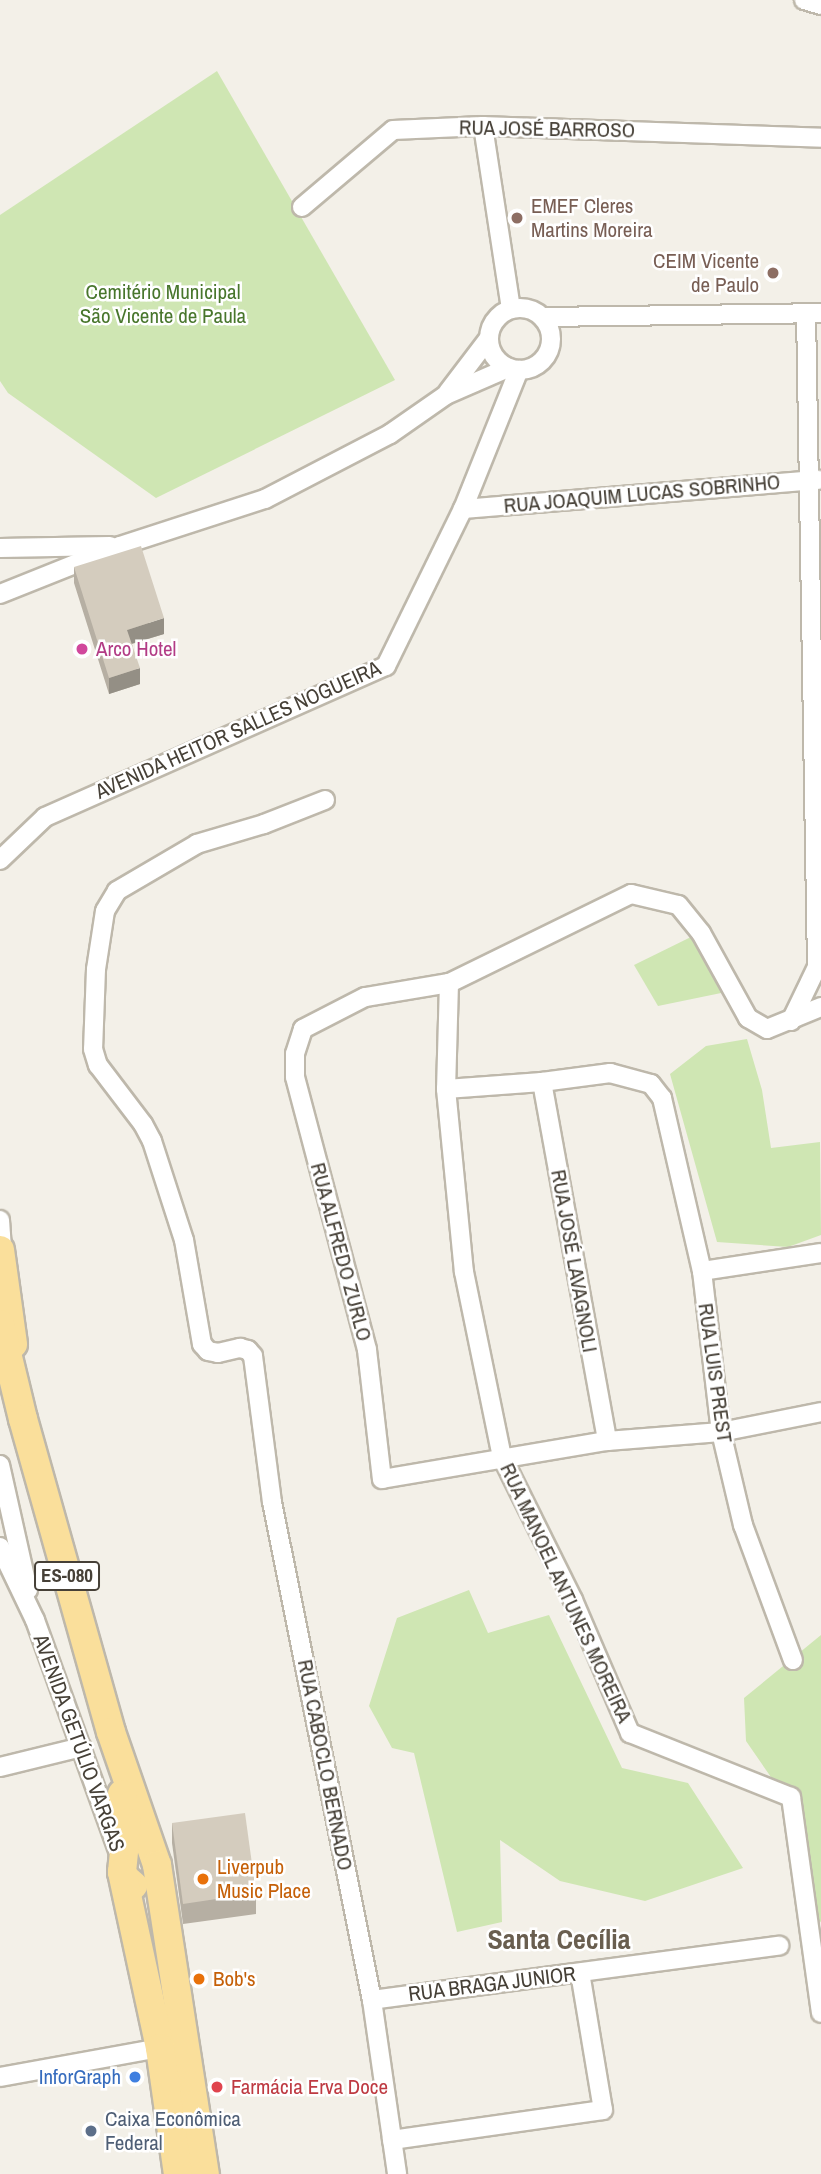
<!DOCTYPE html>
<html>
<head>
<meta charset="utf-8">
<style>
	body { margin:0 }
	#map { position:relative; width:821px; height:2174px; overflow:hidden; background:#f3f0e8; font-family:"Archivo Narrow",sans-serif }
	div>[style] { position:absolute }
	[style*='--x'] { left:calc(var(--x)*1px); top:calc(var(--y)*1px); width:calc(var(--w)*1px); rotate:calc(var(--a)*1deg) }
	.green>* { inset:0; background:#cfe6b3 }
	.roads { filter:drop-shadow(2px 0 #beb8ab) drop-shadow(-2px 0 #beb8ab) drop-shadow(0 2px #beb8ab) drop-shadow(0 -2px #beb8ab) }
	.minor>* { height:18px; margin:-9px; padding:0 9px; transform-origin:9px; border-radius:9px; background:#fff }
	.minor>.ring { margin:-9px; padding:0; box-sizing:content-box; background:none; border:18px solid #fff; border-radius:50% }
	.primary>* { height:28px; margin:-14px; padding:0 14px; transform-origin:14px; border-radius:14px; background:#fadf9b }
	.wall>* { inset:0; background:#b6afa3 }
	.shaded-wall>* { inset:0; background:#948f85 }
	.building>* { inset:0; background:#d4ccbe }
	.dots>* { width:19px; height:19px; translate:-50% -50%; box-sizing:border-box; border:4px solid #fff; border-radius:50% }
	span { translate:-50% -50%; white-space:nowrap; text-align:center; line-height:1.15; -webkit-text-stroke:5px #fff; paint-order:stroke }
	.shield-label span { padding:2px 5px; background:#fff; border:2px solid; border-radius:5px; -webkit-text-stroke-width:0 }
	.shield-label { font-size:19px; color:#464037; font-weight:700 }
	.street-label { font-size:21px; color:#464037 }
	.education-label { font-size:21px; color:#785e54 }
	.left { translate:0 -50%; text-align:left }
	.right { translate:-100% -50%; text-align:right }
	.park-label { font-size:21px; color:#48762c }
	.hotel-label { font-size:21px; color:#b23c85 }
	.food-label { font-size:21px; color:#c56008 }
	.shop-label { font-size:21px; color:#366cbe }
	.health-label { font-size:21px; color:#be3a42 }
	.service-label { font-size:21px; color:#4e5e75 }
	.district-label { font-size:28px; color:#695e4f; font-weight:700 }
</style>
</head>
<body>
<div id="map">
	<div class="green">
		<i style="clip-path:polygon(217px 71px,395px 380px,156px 498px,8px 393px,0 381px,0 215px)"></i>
		<i style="clip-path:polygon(695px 935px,726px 992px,658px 1006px,634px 965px)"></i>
		<i style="clip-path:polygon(747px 1039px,762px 1090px,771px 1148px,820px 1142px,821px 1235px,788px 1247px,717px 1242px,670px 1074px,706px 1046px)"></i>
		<i style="clip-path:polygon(469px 1590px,488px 1633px,549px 1615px,622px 1768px,688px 1783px,743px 1868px,645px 1901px,560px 1881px,500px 1840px,502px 1922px,457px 1932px,414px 1753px,392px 1748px,369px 1706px,397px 1618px)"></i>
		<i style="clip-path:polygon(821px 1635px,821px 1922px,814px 1918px,793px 1809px,746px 1741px,744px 1698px)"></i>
	</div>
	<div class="roads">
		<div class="minor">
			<i style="--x:804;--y:0;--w:18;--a:16"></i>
			<i style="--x:483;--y:126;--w:184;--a:81.3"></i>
			<i style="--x:302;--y:207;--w:119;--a:-40.2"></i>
			<i style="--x:393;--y:130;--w:90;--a:-2.5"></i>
			<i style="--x:483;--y:126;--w:338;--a:2"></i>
			<i class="ring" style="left:489px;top:308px;width:44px;height:44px"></i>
			<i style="--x:543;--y:317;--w:278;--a:-0.8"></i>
			<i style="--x:448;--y:392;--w:68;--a:-52.8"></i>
			<i style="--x:463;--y:509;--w:357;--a:-4.7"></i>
			<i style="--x:0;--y:548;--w:110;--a:-1"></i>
			<i style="--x:0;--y:594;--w:129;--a:-21.8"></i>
			<i style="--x:120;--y:546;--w:152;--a:-18"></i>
			<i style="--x:265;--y:499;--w:141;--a:-27.5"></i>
			<i style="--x:390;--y:434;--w:68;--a:-34.9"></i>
			<i style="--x:446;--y:395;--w:68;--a:-23.5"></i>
			<i style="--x:325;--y:800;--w:66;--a:158.5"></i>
			<i style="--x:264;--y:824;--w:70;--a:163.4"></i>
			<i style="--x:197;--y:844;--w:93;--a:149.6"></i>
			<i style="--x:117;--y:891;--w:23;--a:121"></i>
			<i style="--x:105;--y:911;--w:59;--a:98.8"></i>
			<i style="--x:96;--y:969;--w:80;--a:92.1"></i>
			<i style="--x:93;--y:1049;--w:17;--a:73"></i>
			<i style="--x:98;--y:1065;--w:74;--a:52.7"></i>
			<i style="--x:143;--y:1124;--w:19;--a:62"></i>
			<i style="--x:152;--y:1141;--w:104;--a:72.1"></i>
			<i style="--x:184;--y:1240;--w:106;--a:80.2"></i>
			<i style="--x:202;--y:1344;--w:9;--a:49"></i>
			<i style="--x:208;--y:1351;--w:10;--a:11"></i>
			<i style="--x:218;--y:1353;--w:23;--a:-13"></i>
			<i style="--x:240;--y:1348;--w:8;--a:14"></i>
			<i style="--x:248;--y:1350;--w:8;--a:50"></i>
			<i style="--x:253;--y:1356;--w:147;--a:82.6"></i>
			<i style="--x:272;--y:1502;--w:508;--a:78.65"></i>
			<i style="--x:372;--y:2000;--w:176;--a:81.8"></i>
			<i style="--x:0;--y:860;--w:62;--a:-43.7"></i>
			<i style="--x:45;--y:817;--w:373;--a:-23.9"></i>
			<i style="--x:386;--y:666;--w:175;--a:-63.9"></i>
			<i style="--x:463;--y:509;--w:150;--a:-68.1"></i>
			<i style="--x:449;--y:983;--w:106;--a:91.6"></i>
			<i style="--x:446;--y:1089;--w:184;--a:84.4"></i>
			<i style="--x:464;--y:1272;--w:189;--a:78.4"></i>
			<i style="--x:502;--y:1457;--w:160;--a:63.6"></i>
			<i style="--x:573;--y:1600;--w:145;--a:66.8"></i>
			<i style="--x:630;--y:1733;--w:173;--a:21.7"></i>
			<i style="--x:791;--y:1797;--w:218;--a:82.1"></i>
			<i style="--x:821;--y:1007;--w:58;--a:157.8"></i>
			<i style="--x:767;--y:1029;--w:22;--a:-150"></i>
			<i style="--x:748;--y:1018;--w:97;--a:-118.9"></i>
			<i style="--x:701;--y:933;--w:36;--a:-129"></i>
			<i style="--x:678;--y:905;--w:48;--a:-166.8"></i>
			<i style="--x:631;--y:894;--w:203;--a:153.9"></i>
			<i style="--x:449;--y:983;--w:85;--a:170.5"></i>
			<i style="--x:365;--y:997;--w:70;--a:152.7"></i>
			<i style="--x:303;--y:1029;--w:26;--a:108"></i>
			<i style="--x:295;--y:1054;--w:23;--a:90"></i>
			<i style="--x:295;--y:1077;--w:282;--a:75.2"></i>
			<i style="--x:367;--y:1350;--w:130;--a:83.4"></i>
			<i style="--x:382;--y:1479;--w:228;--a:-9.6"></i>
			<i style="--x:607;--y:1441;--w:114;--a:-4.5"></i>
			<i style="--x:721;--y:1432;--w:102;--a:-11.3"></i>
			<i style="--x:791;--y:1021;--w:60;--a:-64.3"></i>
			<i style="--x:817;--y:967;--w:654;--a:-90.96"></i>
			<i style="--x:542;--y:1082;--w:365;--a:79.7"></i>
			<i style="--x:446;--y:1089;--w:96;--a:-4.2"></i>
			<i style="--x:542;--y:1082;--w:69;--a:-7.5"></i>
			<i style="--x:610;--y:1073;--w:42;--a:15"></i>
			<i style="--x:651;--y:1084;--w:18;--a:52"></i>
			<i style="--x:662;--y:1098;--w:178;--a:77"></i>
			<i style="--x:702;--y:1271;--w:162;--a:83.3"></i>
			<i style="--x:721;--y:1432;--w:96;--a:76.7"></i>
			<i style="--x:743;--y:1525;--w:144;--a:69.7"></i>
			<i style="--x:0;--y:1220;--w:39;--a:86"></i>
			<i style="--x:702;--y:1271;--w:120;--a:-8.6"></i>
			<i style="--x:0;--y:1465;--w:128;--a:77.4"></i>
			<i style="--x:0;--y:1547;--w:81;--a:64.4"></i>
			<i style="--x:35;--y:1620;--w:245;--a:70.2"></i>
			<i style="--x:0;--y:1767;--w:84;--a:-13.7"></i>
			<i style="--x:372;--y:2000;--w:411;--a:-7.6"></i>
			<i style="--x:0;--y:2077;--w:163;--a:-10.3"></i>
			<i style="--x:392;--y:2140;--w:213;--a:-8.1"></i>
			<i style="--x:603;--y:2110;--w:139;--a:-99.5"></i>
		</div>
		<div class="primary">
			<i style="--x:0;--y:1250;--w:95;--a:82.1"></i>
			<i style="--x:0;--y:1324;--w:98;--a:76.4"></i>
			<i style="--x:23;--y:1419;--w:325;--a:74.3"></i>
			<i style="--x:111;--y:1732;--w:141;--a:70.9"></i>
			<i style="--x:157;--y:1865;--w:313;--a:81.2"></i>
			<i style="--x:122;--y:1794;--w:28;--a:80"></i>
			<i style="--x:127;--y:1822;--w:50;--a:95.7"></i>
			<i style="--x:122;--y:1872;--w:7;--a:63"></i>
			<i style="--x:125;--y:1878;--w:11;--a:41"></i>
			<i style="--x:122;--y:1872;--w:180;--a:77.8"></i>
			<i style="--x:160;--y:2048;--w:127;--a:81.9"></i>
		</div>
	</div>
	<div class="wall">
		<i style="clip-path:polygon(74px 567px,164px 634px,132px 644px,140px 684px,109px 694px,74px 583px)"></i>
		<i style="clip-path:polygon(172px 1823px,256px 1893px,256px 1914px,183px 1924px,172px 1843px)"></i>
	</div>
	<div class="shaded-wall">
		<i style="clip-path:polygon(164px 618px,164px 634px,127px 645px,127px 630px)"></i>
		<i style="clip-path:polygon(140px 668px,140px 684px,109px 694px,109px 678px)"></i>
	</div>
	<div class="building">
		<i style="clip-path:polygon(141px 546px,164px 618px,127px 630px,140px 668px,109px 678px,74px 567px)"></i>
		<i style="clip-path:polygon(245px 1813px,256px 1893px,183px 1904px,172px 1823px)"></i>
	</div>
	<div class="dots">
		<i style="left:517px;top:218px;background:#8d6e63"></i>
		<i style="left:773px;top:273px;background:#8d6e63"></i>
		<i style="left:82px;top:649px;background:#d1479c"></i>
		<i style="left:203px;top:1879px;background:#e8710a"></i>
		<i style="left:199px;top:1979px;background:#e8710a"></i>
		<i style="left:135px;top:2077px;background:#3f7fe0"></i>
		<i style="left:217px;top:2087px;background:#e0444e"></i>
		<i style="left:91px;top:2131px;background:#5c6f8a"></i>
	</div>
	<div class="shield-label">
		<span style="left:67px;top:1576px">ES-080</span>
	</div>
	<div class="street-label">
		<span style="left:547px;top:129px;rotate:1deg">RUA JOSÉ BARROSO</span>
		<span style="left:642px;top:494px;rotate:-5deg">RUA JOAQUIM LUCAS SOBRINHO</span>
		<span style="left:238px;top:730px;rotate:-24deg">AVENIDA HEITOR SALLES NOGUEIRA</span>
		<span style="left:341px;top:1252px;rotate:75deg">RUA ALFREDO ZURLO</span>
		<span style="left:574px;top:1261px;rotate:80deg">RUA JOSÉ LAVAGNOLI</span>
		<span style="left:715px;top:1373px;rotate:82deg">RUA LUIS PREST</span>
		<span style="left:566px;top:1593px;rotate:65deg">RUA MANOEL ANTUNES MOREIRA</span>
		<span style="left:79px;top:1743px;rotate:70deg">AVENIDA GETÚLIO VARGAS</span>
		<span style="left:325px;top:1765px;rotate:79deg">RUA CABOCLO BERNADO</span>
		<span style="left:492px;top:1984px;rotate:-7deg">RUA BRAGA JUNIOR</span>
	</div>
	<div class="education-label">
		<span class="left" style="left:531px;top:218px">EMEF Cleres<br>Martins Moreira</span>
		<span class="right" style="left:759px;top:273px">CEIM Vicente<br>de Paulo</span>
	</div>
	<div class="park-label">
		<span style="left:163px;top:304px">Cemitério Municipal<br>São Vicente de Paula</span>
	</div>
	<div class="hotel-label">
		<span class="left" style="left:96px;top:649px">Arco Hotel</span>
	</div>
	<div class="food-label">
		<span class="left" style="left:217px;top:1879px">Liverpub<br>Music Place</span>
		<span class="left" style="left:213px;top:1979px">Bob's</span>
	</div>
	<div class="shop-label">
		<span class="right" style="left:121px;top:2077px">InforGraph</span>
	</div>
	<div class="health-label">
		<span class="left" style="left:231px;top:2087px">Farmácia Erva Doce</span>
	</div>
	<div class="service-label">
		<span class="left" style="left:105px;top:2131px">Caixa Econômica<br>Federal</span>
	</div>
	<div class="district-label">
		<span style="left:559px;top:1939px">Santa Cecília</span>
	</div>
</div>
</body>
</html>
